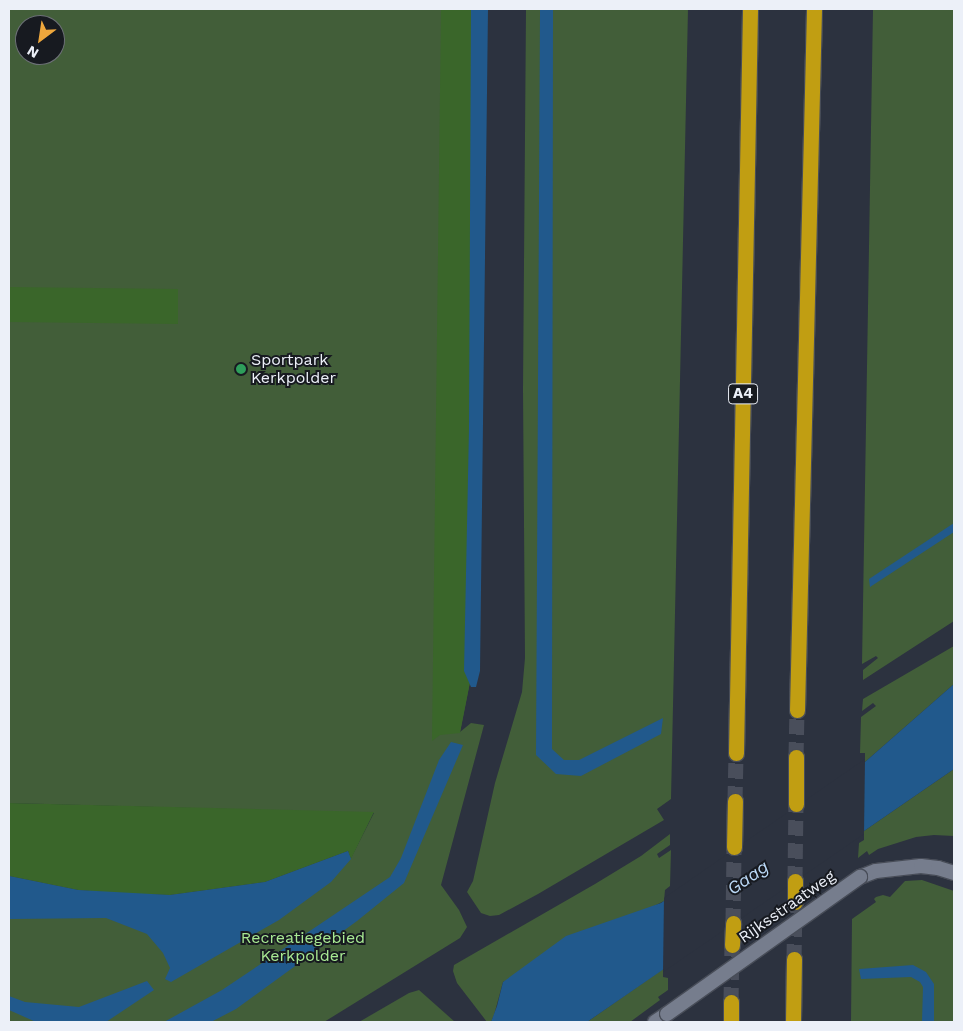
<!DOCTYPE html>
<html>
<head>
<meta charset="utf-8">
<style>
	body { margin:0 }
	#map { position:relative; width:963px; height:1031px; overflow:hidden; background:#2c323f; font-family:"Work Sans",sans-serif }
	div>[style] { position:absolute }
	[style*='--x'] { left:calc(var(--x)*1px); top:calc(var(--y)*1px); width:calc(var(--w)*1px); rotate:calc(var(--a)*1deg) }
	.green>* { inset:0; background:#425e39 }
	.forest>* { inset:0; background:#3a662a }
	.water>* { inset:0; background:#21598c }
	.pier>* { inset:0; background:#2c323f }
	.motorway-tunnel>* { height:15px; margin-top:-7.5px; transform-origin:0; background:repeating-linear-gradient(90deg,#494e5b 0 15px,transparent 0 23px) }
	.roads { filter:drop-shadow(1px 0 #484d58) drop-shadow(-1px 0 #484d58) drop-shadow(0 1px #484d58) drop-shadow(0 -1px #484d58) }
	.minor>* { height:14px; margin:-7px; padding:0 7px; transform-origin:7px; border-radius:7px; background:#767d8d }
	.motorway>* { height:15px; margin:-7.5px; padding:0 7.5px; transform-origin:7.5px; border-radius:7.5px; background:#c19e12 }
	.bridges { filter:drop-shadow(1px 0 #484d58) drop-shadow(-1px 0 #484d58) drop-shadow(0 1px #484d58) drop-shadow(0 -1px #484d58) }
	.minor-bridge>* { height:14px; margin:-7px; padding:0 7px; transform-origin:7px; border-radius:7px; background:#767d8d }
	.dots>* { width:14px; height:14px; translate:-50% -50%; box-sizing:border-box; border:2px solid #171a20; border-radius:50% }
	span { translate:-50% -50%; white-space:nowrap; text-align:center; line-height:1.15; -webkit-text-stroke:4px #171a20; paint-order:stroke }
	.shield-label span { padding:1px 4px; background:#171a20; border:1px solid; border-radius:4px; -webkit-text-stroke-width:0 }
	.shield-label { font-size:15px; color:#ecf0f8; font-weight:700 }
	.poi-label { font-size:16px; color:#ecf0f8 }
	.left { translate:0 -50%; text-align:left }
	.street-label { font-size:16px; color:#ecf0f8 }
	.park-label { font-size:16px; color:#a8e993 }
	.water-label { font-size:18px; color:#bcdaf8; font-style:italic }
	.frame { position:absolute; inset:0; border:10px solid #ecf0f8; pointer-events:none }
	.north { position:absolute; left:15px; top:15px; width:50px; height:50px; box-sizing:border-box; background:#171a20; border:1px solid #6c7076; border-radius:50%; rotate:211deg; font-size:14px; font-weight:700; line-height:20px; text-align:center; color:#ecf0f8 }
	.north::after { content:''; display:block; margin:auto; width:18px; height:22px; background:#eea73c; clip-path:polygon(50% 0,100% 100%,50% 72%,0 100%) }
</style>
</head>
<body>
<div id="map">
	<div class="green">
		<i style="clip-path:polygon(evenodd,9px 9px,478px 9px,470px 682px,460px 732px,471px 723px,484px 725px,441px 885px,459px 910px,467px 927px,460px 938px,324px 1022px,9px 1022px,9px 876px,78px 890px,127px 894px,170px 895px,265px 882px,348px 851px,351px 858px,374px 813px,9px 803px,9px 9px,25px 25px,55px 25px,55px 55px,25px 55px,25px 25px)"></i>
		<i style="clip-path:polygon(526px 9px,688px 9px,671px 799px,657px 809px,664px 820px,538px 894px,499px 915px,490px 916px,481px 913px,467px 892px,473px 881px,495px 783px,522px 692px,525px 658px,523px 389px)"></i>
		<i style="clip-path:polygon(873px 9px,954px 9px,954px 621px,863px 680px,863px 670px,878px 658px,876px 656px,862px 664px)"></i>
		<i style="clip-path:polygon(954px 646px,954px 684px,865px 762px,865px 753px,860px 753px,861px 717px,876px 706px,873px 703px,862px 711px,863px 699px)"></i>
		<i style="clip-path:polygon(954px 769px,954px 836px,934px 835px,916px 837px,878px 849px,869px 855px,867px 851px,858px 858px,859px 843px,864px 840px,864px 831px)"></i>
		<i style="clip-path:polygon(670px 834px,670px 845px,657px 854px,659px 858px,671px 850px,670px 886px,665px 890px,664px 901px,503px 982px,494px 1015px,491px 1022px,487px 1022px,457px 983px,453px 971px,454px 965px,595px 884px,641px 856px)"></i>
		<i style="clip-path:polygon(922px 880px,954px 891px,954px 1022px,851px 1022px,852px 919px,876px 902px,874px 899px,876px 897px,883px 895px,890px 897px,905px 881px)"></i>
		<i style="clip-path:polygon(663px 969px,663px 977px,668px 978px,668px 990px,658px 997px,660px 1000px,630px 1022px,587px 1022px)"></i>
		<i style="clip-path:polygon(419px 990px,455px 1022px,359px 1022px,409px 993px)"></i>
	</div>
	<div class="forest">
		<i style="clip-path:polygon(441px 9px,478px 9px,470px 682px,460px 733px,440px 735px,432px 741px)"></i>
		<i style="clip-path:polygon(9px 287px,178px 289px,178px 324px,9px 322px)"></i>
		<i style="clip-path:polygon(9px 803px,374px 812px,351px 859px,348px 851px,265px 882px,170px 895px,126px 894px,78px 890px,9px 876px)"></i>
	</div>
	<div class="water">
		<i style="clip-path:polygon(471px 9px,488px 9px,480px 671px,476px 687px,471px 687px,464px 671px,469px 428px)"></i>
		<i style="clip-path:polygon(540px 9px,553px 9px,552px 749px,564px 760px,579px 760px,663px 718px,661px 734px,581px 776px,556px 774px,536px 755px)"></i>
		<i style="clip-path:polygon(954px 523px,954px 532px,870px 587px,869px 579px)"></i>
		<i style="clip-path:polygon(954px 684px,954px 769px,587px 1022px,491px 1022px,497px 1006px,503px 982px,566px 936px,661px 903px,865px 762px)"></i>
		<i style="clip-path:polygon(451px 742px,463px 745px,404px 883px,357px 921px,236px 1009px,211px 1022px,164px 1022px,222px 990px,390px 877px,401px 858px,439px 760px)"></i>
		<i style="clip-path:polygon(348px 851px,351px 859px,331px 882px,279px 920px,171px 982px,165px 979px,170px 968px,163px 953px,147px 934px,106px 918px,9px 919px,9px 876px,78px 890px,170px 895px,265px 882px)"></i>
		<i style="clip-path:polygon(913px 965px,926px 972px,934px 984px,934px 1022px,922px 1022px,923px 987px,920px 982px,911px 977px,861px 979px,859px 969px)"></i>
		<i style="clip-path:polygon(147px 981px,154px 990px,106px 1022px,36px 1022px,9px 1010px,9px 996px,25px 1002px,79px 1007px)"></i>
	</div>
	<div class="pier">
		<i style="clip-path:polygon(865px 759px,864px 834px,663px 972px,664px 898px)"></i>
	</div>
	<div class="motorway-tunnel">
		<i style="--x:796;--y:757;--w:47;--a:-88.8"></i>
		<i style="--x:735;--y:801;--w:48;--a:-88.8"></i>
		<i style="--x:795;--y:881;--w:77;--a:-89.3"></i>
		<i style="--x:733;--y:923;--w:76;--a:-89.2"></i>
		<i style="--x:794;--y:959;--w:57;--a:-89"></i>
		<i style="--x:731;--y:1002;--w:57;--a:-89"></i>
	</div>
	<div class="roads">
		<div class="minor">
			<i style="--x:860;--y:877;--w:17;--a:-21"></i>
			<i style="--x:876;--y:871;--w:45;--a:-6.3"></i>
			<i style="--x:921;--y:866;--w:17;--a:7"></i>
			<i style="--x:938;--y:868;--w:17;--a:17"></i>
			<i style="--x:655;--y:1022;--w:14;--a:-34"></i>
		</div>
		<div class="motorway">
			<i style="--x:797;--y:710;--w:701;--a:-88.61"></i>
			<i style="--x:736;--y:753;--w:744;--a:-88.92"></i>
			<i style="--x:796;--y:804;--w:47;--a:-90"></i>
			<i style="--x:734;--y:847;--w:46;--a:-88.8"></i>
			<i style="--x:795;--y:902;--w:21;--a:-90"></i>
			<i style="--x:732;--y:945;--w:22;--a:-87"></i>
			<i style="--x:731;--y:1022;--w:20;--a:-90"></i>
			<i style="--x:793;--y:1022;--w:63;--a:-89.1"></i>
		</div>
	</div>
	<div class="bridges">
		<div class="minor-bridge">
			<i style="--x:667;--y:1014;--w:237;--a:-35.4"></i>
		</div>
	</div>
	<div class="dots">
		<i style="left:241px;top:369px;background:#2e9e5b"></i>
	</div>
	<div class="shield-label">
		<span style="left:743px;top:394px">A4</span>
	</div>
	<div class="poi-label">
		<span class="left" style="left:251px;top:369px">Sportpark<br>Kerkpolder</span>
	</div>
	<div class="street-label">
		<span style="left:787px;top:907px;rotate:-35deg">Rijksstraatweg</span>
	</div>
	<div class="park-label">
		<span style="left:303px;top:947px">Recreatiegebied<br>Kerkpolder</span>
	</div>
	<div class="water-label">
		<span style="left:748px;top:878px;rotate:-35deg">Gaag</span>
	</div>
	<div class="frame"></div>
	<div class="north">N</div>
</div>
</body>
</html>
